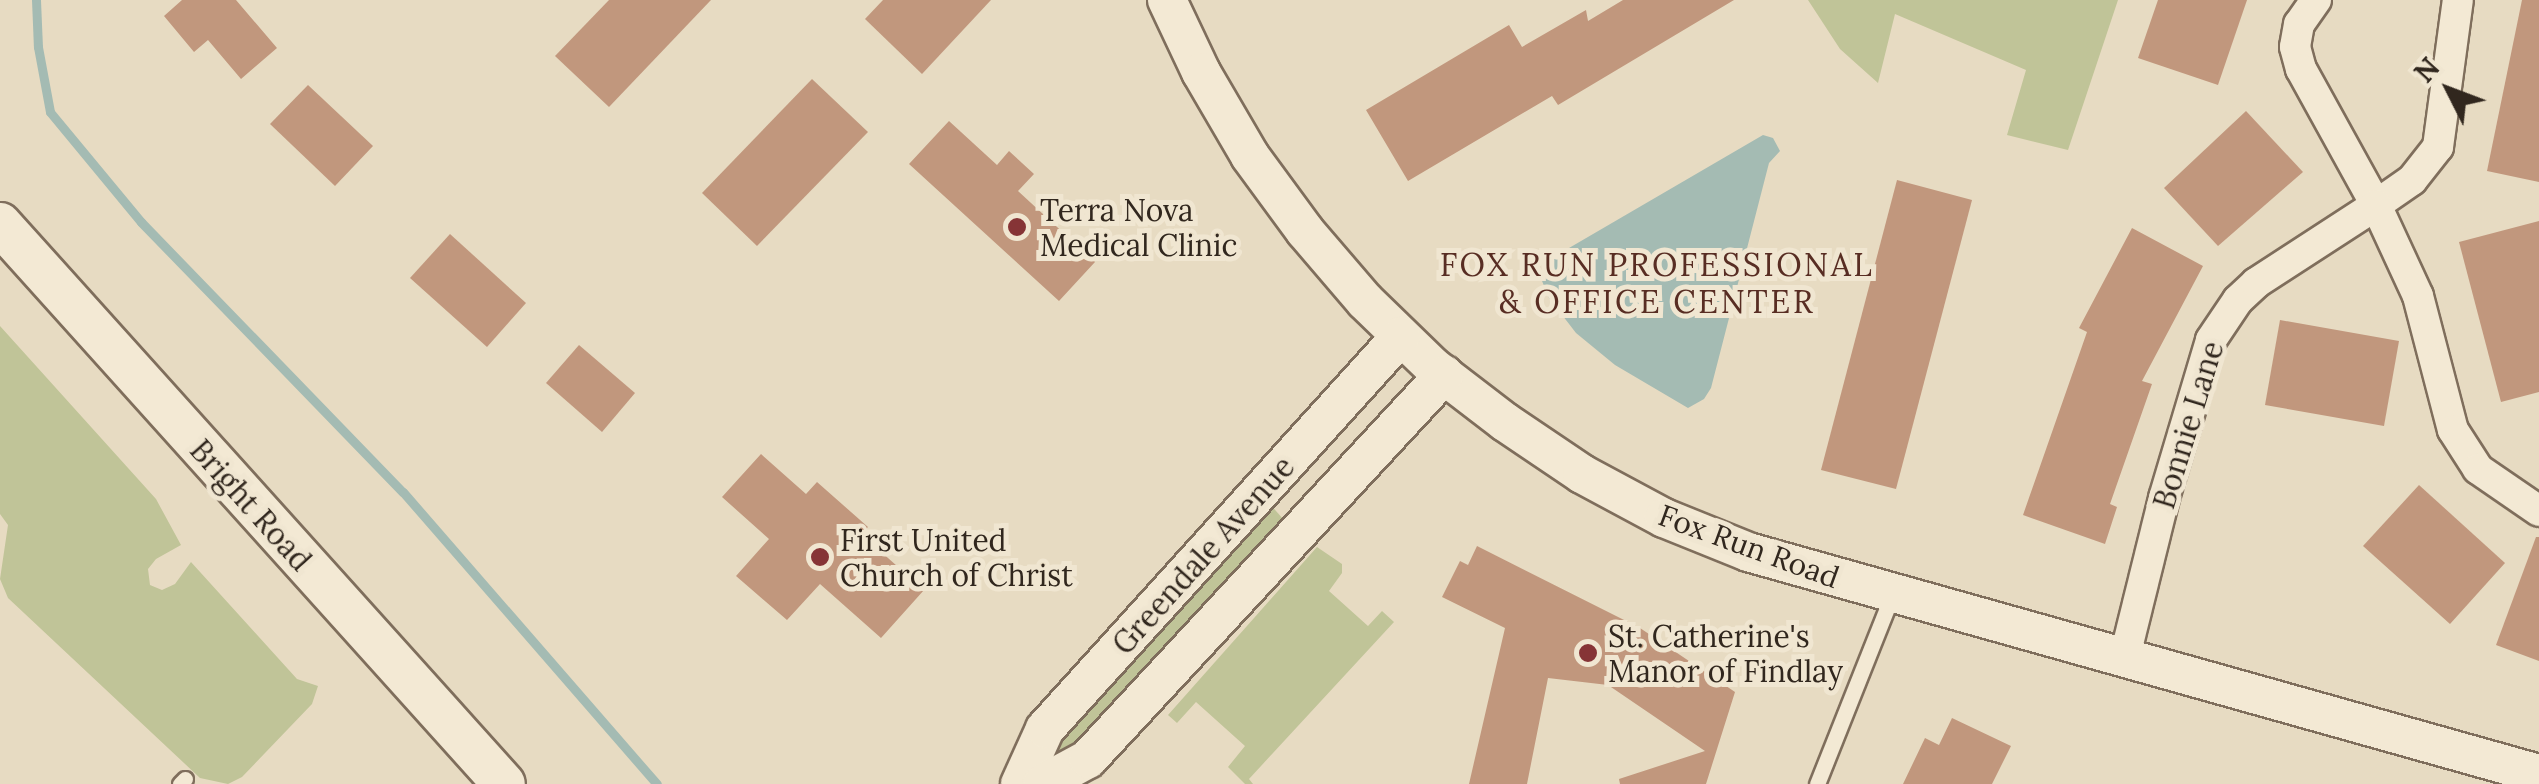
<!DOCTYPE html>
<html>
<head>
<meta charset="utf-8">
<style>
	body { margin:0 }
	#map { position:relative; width:2539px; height:784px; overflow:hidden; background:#e7dbc2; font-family:Lora,serif }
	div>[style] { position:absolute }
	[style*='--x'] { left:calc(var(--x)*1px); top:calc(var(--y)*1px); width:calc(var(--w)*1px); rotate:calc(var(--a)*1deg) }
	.green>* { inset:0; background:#c0c498 }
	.water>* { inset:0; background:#a4bbb3 }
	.stream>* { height:9px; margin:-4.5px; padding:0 4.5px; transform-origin:4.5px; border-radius:4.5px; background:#a4bbb3 }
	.building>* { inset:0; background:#c1977d }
	.roads { filter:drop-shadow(2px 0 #7f6e5c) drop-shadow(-2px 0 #7f6e5c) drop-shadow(0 2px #7f6e5c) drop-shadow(0 -2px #7f6e5c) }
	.service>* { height:15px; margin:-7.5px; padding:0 7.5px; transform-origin:7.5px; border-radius:7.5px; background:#f3e9d4 }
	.minor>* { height:30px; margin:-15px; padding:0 15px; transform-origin:15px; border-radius:15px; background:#f3e9d4 }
	.tertiary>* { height:38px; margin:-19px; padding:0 19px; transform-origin:19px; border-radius:19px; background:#f3e9d4 }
	.secondary>* { height:42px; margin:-21px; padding:0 21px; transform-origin:21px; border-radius:21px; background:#f3e9d4 }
	.dots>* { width:28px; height:28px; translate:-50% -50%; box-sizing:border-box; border:5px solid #f0e6d1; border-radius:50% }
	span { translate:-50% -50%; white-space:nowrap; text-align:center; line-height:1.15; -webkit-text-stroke:10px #f0e6d1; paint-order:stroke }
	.poi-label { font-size:30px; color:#31271e }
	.left { translate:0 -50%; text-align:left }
	.street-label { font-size:30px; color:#31271e }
	.neighbourhood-label { font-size:32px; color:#582d23; letter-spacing:2.5px }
	.north { position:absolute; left:2399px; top:40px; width:100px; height:100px; -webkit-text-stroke:8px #f0e6d1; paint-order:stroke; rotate:312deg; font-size:28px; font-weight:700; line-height:40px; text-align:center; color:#31271e }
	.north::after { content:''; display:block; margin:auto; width:35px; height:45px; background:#31271e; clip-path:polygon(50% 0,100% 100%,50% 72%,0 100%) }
</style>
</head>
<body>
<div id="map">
	<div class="green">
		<i style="clip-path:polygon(1808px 0,2118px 0,2068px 150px,2007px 135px,2026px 70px,1895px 14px,1878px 83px,1840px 49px)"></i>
		<i style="clip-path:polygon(0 326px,156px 499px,181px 545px,156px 559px,148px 569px,150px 585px,162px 590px,175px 584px,191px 562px,297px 679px,318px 686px,312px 704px,242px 777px,228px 784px,200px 778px,8px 598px,0 579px,8px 525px,0 514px)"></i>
		<i style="clip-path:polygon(1268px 502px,1284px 520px,1075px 751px,1063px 755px,1056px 748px,1055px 736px)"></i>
		<i style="clip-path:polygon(1317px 547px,1342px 564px,1342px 573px,1329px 591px,1368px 626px,1382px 611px,1394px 622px,1249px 779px,1253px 784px,1245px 784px,1228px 767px,1245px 746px,1196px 702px,1177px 723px,1168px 715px)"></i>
	</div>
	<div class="water">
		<i style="clip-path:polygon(1763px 135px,1773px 138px,1780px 151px,1769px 163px,1711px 388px,1704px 399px,1688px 408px,1615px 365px,1576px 333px,1549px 298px,1540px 276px,1545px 262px)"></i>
	</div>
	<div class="stream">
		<i style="--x:36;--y:0;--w:47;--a:87.6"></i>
		<i style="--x:38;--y:47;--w:66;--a:79.5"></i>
		<i style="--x:50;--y:112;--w:143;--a:50.4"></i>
		<i style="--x:141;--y:222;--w:376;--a:45.9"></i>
		<i style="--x:403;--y:492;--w:387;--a:49"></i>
	</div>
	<div class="building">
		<i style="clip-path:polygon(182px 0,236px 0,277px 48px,241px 79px,208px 40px,194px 52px,164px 16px)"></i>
		<i style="clip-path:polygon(609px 0,711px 0,609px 107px,555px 56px)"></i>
		<i style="clip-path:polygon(883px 0,991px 0,922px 74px,865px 19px)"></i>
		<i style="clip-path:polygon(1623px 0,1734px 0,1558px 105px,1552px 96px,1408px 181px,1366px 110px,1509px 25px,1522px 47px,1586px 10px,1588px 21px)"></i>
		<i style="clip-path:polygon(2158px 0,2247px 0,2218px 85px,2138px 58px)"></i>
		<i style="clip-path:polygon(2522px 0,2539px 0,2539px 182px,2487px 171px)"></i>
		<i style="clip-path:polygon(812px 79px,868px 132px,757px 246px,702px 193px)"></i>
		<i style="clip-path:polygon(308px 85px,373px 146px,335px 186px,270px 124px)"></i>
		<i style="clip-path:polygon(2246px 111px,2303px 172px,2218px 246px,2164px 188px)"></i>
		<i style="clip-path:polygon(949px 121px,997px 165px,1009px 151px,1034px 174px,1018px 191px,1095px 262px,1059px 301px,909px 164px)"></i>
		<i style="clip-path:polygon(1897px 180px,1972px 200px,1896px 489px,1821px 470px)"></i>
		<i style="clip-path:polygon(2539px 221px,2539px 392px,2501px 402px,2459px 242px)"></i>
		<i style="clip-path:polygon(2132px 228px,2203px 266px,2142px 381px,2152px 384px,2110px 504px,2117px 507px,2105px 544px,2023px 515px,2087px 332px,2079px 328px)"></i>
		<i style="clip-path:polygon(450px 234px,526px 303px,487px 347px,410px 278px)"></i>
		<i style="clip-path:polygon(2280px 320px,2399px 341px,2384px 426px,2265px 405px)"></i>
		<i style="clip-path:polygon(579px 345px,635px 393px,602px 432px,546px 383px)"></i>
		<i style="clip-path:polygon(761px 454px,806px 494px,817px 482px,868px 527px,861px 534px,924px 590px,881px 638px,820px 584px,787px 620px,736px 576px,769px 539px,722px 497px)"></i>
		<i style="clip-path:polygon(2419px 485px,2505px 563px,2450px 624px,2363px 546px)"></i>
		<i style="clip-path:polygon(2536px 537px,2539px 537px,2539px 661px,2496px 645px)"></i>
		<i style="clip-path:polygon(1477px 546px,1640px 628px,1735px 692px,1706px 784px,1620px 784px,1619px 779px,1705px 751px,1608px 685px,1548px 678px,1527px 784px,1469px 784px,1505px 628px,1442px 597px,1460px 561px,1468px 565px)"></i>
		<i style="clip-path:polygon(1952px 718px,2011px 746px,1992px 784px,1903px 784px,1925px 738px,1939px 745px)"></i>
	</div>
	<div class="roads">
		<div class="service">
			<i style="--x:180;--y:784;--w:7;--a:-45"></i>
			<i style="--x:1817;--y:784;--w:202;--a:-68.3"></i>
		</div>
		<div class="minor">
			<i style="--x:2316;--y:0;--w:29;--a:125"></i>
			<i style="--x:2299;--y:24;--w:23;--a:100"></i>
			<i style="--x:2295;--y:47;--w:23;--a:75"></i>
			<i style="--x:2301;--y:69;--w:155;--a:61.1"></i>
			<i style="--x:2376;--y:205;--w:44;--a:-34.8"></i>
			<i style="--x:2412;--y:180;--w:42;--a:-51.8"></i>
			<i style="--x:2438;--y:147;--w:148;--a:-82.3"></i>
			<i style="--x:2124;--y:660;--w:167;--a:-76.1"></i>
			<i style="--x:2164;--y:498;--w:165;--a:-73.4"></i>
			<i style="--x:2211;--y:340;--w:48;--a:-56"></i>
			<i style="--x:2238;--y:300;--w:25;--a:-43"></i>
			<i style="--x:2256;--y:283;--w:143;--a:-33"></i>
			<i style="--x:2376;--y:205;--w:100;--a:65.2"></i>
			<i style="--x:2418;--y:296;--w:138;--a:75.4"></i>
			<i style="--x:2453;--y:430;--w:46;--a:57.3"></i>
			<i style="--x:2478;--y:469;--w:74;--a:34.5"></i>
		</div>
		<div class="tertiary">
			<i style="--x:1167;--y:0;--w:80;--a:64.7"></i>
			<i style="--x:1201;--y:72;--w:97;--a:59.7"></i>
			<i style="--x:1250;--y:156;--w:93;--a:53.7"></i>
			<i style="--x:1305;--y:231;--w:92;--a:49.4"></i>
			<i style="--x:1365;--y:301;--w:93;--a:44.1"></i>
			<i style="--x:1432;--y:366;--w:92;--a:37.5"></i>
			<i style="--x:1505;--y:422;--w:93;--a:34"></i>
			<i style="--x:1582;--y:474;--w:93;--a:28.2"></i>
			<i style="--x:1664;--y:518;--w:91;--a:22"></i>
			<i style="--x:1748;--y:552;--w:822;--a:15.68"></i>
			<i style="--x:1020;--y:784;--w:60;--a:-65.6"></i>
			<i style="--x:1045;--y:729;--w:530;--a:-47.83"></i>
			<i style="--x:1042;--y:784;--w:52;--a:-28.5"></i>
			<i style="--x:1088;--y:759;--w:524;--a:-47.17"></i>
		</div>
		<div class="secondary">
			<i style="--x:0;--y:224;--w:753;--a:48.01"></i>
		</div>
	</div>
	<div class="dots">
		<i style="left:1017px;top:227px;background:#863436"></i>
		<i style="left:820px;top:557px;background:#863436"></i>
		<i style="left:1588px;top:653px;background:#863436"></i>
	</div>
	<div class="poi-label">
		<span class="left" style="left:1040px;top:227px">Terra Nova<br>Medical Clinic</span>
		<span class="left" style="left:840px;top:557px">First United<br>Church of Christ</span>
		<span class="left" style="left:1608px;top:653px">St. Catherine's<br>Manor of Findlay</span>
	</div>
	<div class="street-label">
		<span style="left:2188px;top:425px;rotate:-73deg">Bonnie Lane</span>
		<span style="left:251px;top:505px;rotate:48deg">Bright Road</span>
		<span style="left:1749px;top:546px;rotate:20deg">Fox Run Road</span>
		<span style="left:1203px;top:555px;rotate:-48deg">Greendale Avenue</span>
	</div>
	<div class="neighbourhood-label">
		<span style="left:1657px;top:284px">FOX RUN PROFESSIONAL<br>&amp; OFFICE CENTER</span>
	</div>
	<div class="north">N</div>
</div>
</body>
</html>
